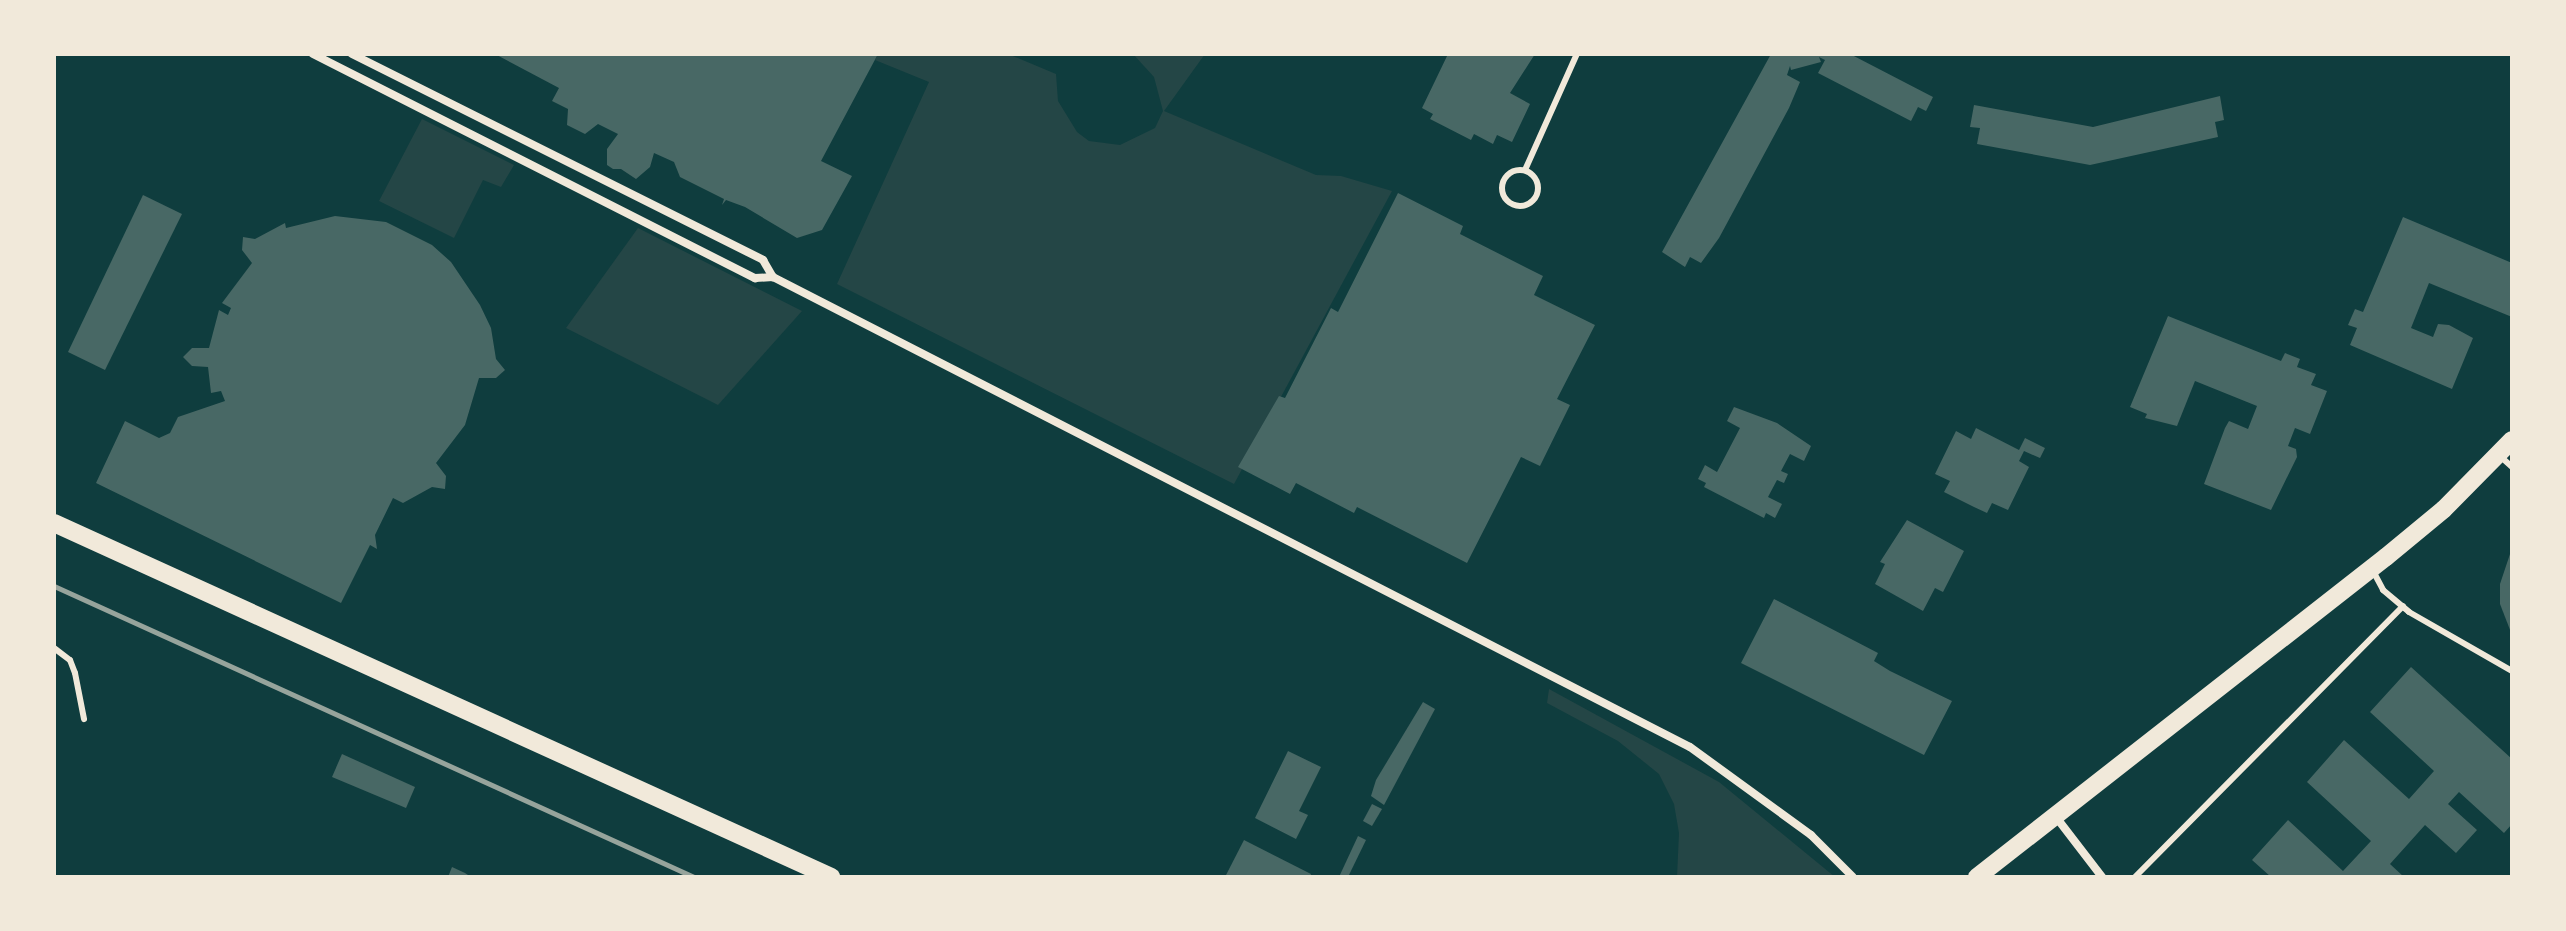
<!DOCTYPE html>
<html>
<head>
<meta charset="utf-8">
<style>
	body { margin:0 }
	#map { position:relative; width:2566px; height:931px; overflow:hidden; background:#0f3d3e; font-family:"Archivo Narrow",sans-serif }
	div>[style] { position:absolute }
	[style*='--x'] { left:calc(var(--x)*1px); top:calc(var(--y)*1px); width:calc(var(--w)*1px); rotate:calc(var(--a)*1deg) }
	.green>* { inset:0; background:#244646 }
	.building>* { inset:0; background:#486865 }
	.service>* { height:6px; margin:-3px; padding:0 3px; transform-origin:3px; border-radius:3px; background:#f1e9da }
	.service>.ring { margin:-3px; padding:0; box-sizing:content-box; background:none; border:6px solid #f1e9da; border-radius:50% }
	.minor>* { height:8px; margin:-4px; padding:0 4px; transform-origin:4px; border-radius:4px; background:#f1e9da }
	.primary>* { height:18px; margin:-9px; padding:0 9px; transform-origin:9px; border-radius:9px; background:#f1e9da }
	.rail>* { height:5px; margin:-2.5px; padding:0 2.5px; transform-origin:2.5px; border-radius:2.5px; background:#97a49c }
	span { translate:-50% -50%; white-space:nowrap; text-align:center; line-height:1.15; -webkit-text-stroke:8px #f1e9da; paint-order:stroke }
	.frame { position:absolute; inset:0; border:56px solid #f1e9da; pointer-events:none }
</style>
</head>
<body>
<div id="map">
	<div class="green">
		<i style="clip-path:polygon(878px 54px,1008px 54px,1056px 74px,1058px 101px,1077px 132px,1089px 141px,1120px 145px,1155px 128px,1163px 111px,1154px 77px,1133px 54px,1205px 54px,1164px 111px,1316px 175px,1341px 176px,1392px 191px,1234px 484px,837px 284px,929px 82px,875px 60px)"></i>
		<i style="clip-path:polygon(422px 119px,514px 165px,501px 187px,483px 180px,454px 238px,379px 201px)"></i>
		<i style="clip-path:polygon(638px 228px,802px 311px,718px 405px,566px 328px)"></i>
		<i style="clip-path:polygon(1549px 689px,1719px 782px,1835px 877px,1677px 877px,1679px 833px,1674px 804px,1659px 774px,1618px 741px,1547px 703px)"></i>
	</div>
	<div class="building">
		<i style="clip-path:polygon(495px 54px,878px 54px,821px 161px,852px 176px,822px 230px,797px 238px,745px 207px,726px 200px,722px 205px,724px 199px,680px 177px,674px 162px,654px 153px,650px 167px,636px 179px,621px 169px,613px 169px,607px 165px,607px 149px,618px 134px,598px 124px,585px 134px,567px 125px,568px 109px,552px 101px,559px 88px)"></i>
		<i style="clip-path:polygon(1448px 54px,1535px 54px,1510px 93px,1530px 104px,1512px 142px,1497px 135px,1493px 144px,1474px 134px,1471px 140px,1430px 119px,1433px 114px,1422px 108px)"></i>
		<i style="clip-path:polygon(1771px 54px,1850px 54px,1933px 97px,1926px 111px,1918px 107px,1911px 121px,1818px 73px,1825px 60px,1819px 57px,1821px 62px,1791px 70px,1790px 66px,1787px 75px,1800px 82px,1789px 108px,1719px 238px,1701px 263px,1690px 257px,1685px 267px,1662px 252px)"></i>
		<i style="clip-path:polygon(2220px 96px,2224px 120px,2215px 122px,2218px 137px,2090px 165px,1977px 144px,1980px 128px,1970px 127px,1974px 105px,2093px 127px)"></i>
		<i style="clip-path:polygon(1398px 193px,1463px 226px,1460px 234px,1543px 276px,1534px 295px,1595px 325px,1557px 399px,1570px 405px,1540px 466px,1521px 457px,1467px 563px,1357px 507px,1354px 513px,1296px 483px,1290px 494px,1238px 467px,1279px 396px,1285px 398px,1331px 308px,1338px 312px)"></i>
		<i style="clip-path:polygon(143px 195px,182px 214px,105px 370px,68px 352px)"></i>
		<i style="clip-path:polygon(335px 216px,386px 222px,432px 245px,451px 262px,480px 305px,491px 328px,496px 359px,505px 370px,496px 378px,479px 378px,465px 425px,436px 463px,446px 476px,445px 489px,432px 487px,403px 503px,393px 498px,375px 535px,377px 549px,370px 545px,341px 603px,96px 483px,125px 421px,159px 438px,170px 433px,178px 417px,225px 401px,221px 391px,211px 393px,208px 367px,192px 366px,183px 357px,192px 348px,209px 348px,219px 310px,228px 315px,231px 308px,222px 303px,252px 263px,242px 250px,243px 237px,255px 239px,285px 223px,286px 228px)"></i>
		<i style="clip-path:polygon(2403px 217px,2512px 263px,2512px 317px,2429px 283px,2411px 328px,2433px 337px,2438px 324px,2449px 325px,2473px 338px,2452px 389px,2350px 345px,2357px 328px,2348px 325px,2355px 309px,2363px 312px)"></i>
		<i style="clip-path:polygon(2168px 316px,2281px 361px,2285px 353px,2300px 359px,2297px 367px,2316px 374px,2311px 385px,2327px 391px,2310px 434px,2295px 428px,2288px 446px,2296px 449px,2297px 457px,2271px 510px,2204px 484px,2225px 428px,2229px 421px,2248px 429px,2257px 406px,2195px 381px,2177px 426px,2145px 418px,2147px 414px,2130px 407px)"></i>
		<i style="clip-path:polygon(1734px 407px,1777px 423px,1811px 446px,1804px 461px,1790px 454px,1781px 471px,1788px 474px,1784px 483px,1777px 480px,1768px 497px,1782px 504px,1775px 518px,1766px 513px,1764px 518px,1704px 487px,1706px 483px,1698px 479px,1705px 465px,1717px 472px,1740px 428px,1727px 421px)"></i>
		<i style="clip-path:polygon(1976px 428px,2019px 450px,2025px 438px,2045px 448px,2040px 458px,2024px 451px,2019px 461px,2029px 467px,2008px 510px,1992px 503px,1987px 513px,1974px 507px,1944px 492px,1950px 481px,1935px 474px,1956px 431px,1971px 439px)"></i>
		<i style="clip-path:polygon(1907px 520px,1964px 551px,1943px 592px,1935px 588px,1923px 611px,1875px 584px,1885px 564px,1880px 562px)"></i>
		<i style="clip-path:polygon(2512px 548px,2512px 635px,2500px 604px,2500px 584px)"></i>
		<i style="clip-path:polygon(1774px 599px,1878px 653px,1874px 661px,1890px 671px,1952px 701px,1924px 755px,1741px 663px)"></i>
		<i style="clip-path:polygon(2411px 667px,2512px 759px,2512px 824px,2504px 833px,2459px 792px,2448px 804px,2477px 830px,2456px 853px,2425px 825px,2390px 864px,2404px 877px,2271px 877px,2252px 860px,2288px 820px,2343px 871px,2371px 841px,2307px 782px,2344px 740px,2409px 799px,2434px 771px,2370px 712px)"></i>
		<i style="clip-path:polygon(1423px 702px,1435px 709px,1384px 805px,1371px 796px,1376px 780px)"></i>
		<i style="clip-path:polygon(1288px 751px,1321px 767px,1299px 811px,1308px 815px,1296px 839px,1255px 818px)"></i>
		<i style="clip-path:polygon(342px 754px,415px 787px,406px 808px,332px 777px)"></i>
		<i style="clip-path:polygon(1372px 804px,1382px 809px,1372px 826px,1363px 821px)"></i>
		<i style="clip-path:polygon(1358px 836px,1366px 840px,1348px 877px,1339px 877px)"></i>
		<i style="clip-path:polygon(1244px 840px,1311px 874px,1310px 877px,1225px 877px)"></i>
		<i style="clip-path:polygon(452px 867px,465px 873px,471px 877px,448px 877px)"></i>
	</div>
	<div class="service">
		<i class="ring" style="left:1502px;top:170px;width:30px;height:30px"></i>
		<i style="--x:1525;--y:170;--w:127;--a:-65.9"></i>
		<i style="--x:2501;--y:457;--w:15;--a:42"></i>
		<i style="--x:2372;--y:569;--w:24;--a:62"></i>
		<i style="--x:2383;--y:590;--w:34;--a:40"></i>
		<i style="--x:2409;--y:612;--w:119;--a:29.8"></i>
		<i style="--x:54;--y:648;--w:20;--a:37"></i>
		<i style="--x:70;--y:660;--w:14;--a:69"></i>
		<i style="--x:75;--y:673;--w:47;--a:78.9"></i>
		<i style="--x:2135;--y:877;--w:381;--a:-45.3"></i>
	</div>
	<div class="minor">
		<i style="--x:313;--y:54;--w:496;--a:26.9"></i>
		<i style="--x:755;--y:278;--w:18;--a:-3"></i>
		<i style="--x:773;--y:277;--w:1030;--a:27.14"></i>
		<i style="--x:1690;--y:747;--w:150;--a:36"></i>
		<i style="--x:1811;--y:835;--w:59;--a:45"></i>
		<i style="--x:352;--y:54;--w:460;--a:26.6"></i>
		<i style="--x:763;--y:260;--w:20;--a:60"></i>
		<i style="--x:2056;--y:817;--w:76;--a:52.5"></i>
	</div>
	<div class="primary">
		<i style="--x:54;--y:523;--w:854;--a:24.49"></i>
		<i style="--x:1977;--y:877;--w:519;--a:-38.04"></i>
		<i style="--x:2386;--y:557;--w:75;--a:-39.6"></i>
		<i style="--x:2444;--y:509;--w:97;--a:-45.4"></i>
	</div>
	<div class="rail">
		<i style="--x:54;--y:586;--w:703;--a:24.45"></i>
	</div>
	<div class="frame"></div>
</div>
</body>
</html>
